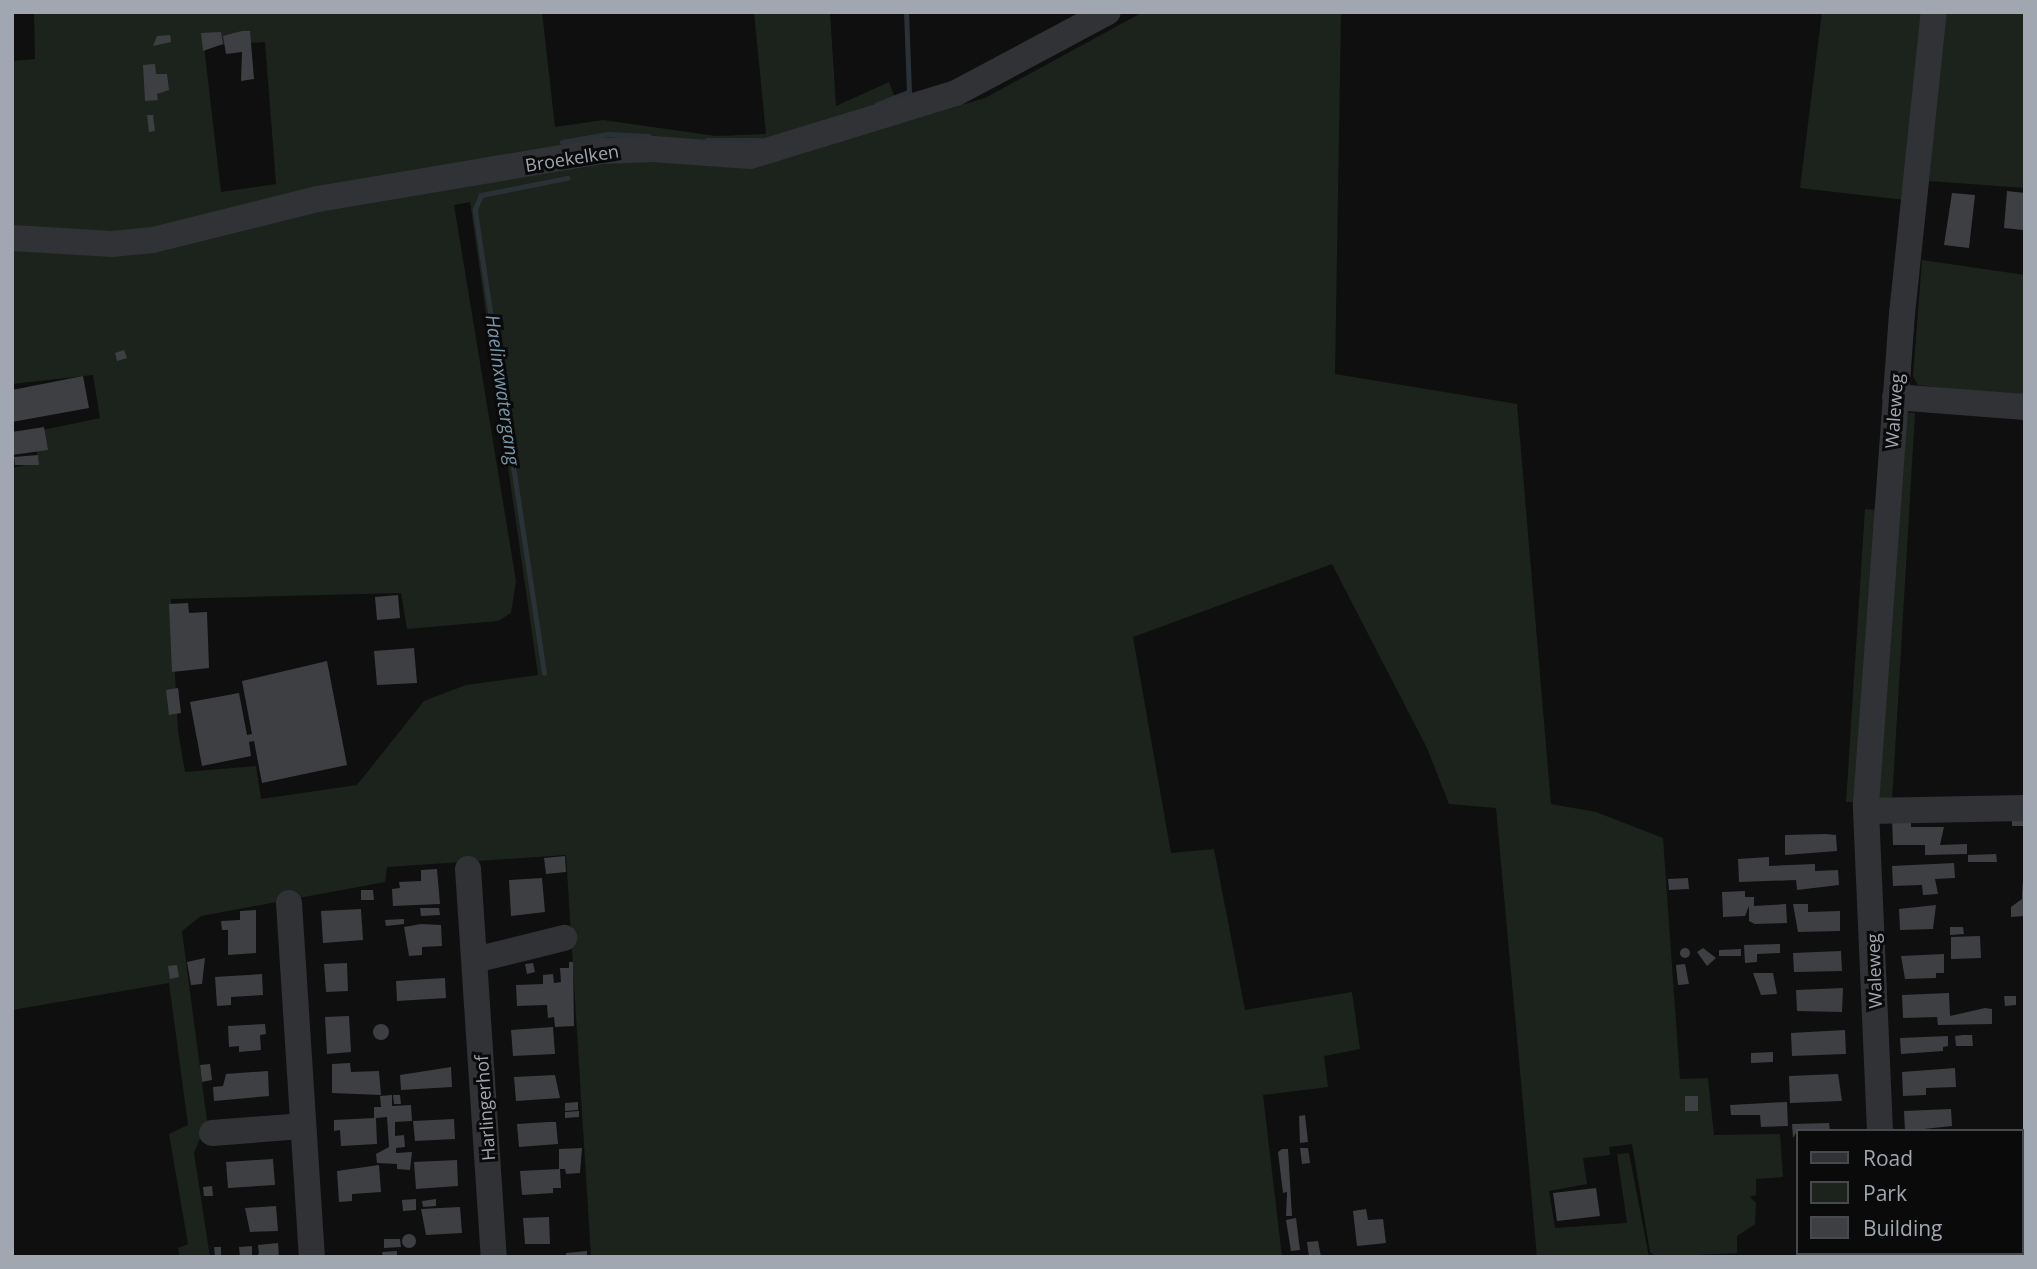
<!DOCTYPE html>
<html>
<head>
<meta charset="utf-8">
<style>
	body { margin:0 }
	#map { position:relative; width:2037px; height:1269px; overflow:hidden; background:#0f0f10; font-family:"Open Sans",sans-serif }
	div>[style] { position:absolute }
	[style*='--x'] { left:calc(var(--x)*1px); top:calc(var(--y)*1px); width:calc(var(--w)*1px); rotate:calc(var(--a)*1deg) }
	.green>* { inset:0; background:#1c231c }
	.stream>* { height:5px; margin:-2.5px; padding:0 2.5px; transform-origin:2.5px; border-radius:2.5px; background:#2a3238 }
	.building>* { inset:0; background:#3e3f43 }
	.round { border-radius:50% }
	.minor>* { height:26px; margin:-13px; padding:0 13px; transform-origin:13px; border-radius:13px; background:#303235 }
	span { translate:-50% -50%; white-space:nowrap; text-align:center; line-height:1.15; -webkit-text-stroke:6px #0a0a0b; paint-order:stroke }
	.street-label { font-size:18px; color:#a1a7b0 }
	.water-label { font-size:19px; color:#7997aa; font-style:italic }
	.frame { position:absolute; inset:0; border:14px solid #a1a7b0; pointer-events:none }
	.legend { position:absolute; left:1796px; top:1129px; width:228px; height:126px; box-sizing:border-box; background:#0a0a0b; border:2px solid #46494d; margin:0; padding:9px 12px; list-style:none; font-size:21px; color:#a1a7b0 }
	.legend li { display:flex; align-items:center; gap:14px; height:35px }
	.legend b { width:35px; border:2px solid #46494d }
</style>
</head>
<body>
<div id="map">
	<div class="green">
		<i style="clip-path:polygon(evenodd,34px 12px,542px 12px,555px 127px,603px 120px,716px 136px,766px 134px,754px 12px,830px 12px,836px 106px,889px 82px,904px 122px,985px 98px,1143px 12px,1341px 12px,1335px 374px,1517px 404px,1551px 804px,1596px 812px,1663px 838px,1680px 1079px,1708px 1078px,1714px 1135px,1780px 1134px,1783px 1177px,1756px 1179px,1756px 1195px,1750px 1197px,1756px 1203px,1755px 1224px,1737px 1236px,1737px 1253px,1657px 1257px,1650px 1252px,1632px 1144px,1609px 1147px,1610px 1155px,1583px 1158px,1587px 1184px,1549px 1191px,1555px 1228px,1627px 1223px,1617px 1154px,1629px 1153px,1649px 1257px,1537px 1257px,1496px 808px,1449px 804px,1427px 748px,1332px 564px,1133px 637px,1171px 853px,1214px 849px,1245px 1010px,1352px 992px,1360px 1049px,1324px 1056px,1328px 1087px,1263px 1095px,1282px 1257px,591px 1257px,566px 855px,387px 867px,385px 882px,201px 916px,182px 931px,207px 1121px,194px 1153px,210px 1257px,180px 1257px,178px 1248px,188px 1244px,169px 1134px,188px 1125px,169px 983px,12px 1010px,12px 468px,39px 462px,33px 432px,100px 418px,93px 375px,12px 384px,12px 246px,154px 234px,12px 231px,12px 61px,35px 59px,34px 12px,265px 42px,276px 184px,221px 192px,204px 46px,265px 42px,34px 12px,470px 202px,538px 675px,466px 685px,424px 701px,357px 785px,261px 799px,256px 766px,185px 772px,178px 731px,171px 599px,401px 593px,407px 629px,498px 621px,511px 613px,516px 581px,454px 205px,470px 202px)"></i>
		<i style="clip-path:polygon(1822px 12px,1926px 12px,1905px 200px,1800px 188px)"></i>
		<i style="clip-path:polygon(1945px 12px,2025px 12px,2025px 188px,1929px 181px)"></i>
		<i style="clip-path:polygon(1922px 260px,2025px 275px,2025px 397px,1918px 385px,1913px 376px)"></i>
		<i style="clip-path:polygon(1902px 412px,1915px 413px,1892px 802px,1846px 802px,1865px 509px,1894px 511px)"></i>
	</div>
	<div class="stream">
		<i style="--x:877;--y:104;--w:34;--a:-21"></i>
		<i style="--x:909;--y:92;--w:80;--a:-92.1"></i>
		<i style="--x:707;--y:140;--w:54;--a:0"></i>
		<i style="--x:562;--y:142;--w:47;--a:-9.9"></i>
		<i style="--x:608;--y:134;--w:41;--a:2.8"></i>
		<i style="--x:544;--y:673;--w:469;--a:-98.5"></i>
		<i style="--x:475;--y:209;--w:15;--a:-67"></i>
		<i style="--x:481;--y:195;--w:88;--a:-11.2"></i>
	</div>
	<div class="building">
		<i style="clip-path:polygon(242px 31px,250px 31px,254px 79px,241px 81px,242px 52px,226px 54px,223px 36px)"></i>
		<i style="clip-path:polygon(221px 32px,223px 44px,203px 51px,201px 33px)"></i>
		<i style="clip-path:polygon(170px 35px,171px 42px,153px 46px,157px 36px)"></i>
		<i style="clip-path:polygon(155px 64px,156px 74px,167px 74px,169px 90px,157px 94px,158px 100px,145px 101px,143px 65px)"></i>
		<i style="clip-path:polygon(147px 115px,153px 115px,155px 131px,149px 132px)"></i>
		<i style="clip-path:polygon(2007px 191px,2025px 193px,2023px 230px,2004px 228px)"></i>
		<i style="clip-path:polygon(1952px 193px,1975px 195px,1969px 248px,1944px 245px)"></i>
		<i style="clip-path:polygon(124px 350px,127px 358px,117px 361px,115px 353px)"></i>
		<i style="clip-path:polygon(83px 376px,89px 408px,12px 422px,12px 390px)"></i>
		<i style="clip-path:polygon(44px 427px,48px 450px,12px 455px,12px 432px)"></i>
		<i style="clip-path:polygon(38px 455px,39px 465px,15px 465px,14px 457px)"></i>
		<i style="clip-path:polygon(398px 595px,400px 618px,377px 620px,375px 597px)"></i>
		<i style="clip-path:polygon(188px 603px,189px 613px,207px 612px,209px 668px,172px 672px,169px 604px)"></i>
		<i style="clip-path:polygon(414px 648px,417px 683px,377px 685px,374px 651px)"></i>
		<i style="clip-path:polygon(327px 661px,347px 765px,262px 783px,254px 741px,249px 742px,251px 756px,202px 766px,190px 702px,239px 693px,247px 735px,252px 734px,242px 681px)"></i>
		<i style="clip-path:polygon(178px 688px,181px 713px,169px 715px,166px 690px)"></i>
		<i style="clip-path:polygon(1892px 818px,1911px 818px,1911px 827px,1944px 827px,1940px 845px,1967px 844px,1967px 854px,1925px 855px,1925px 845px,1893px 845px)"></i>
		<i style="clip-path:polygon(2012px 820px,2025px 820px,2025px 826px,2012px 826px)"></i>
		<i style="clip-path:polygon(1826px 834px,1836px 835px,1837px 851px,1785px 855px,1785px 835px)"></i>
		<i style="clip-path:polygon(1996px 854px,1997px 862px,1968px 862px,1968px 855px)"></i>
		<i style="clip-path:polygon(565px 856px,566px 872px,546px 874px,544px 858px)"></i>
		<i style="clip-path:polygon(1769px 857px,1769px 866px,1815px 864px,1815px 871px,1838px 870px,1839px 885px,1797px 890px,1796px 880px,1739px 882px,1738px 859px)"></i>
		<i style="clip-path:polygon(1954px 863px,1955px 878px,1935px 879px,1938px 894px,1923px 895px,1922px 885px,1893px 886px,1892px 866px)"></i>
		<i style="clip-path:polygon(437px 869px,440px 904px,393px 906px,392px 889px,400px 888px,399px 882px,421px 881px,421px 870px)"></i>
		<i style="clip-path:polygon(542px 878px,545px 912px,511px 916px,509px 880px)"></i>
		<i style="clip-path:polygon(1688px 878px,1689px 889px,1669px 890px,1668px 879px)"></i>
		<i style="clip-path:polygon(2022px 881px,2025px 916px,2011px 917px,2011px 907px,2022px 899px)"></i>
		<i style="clip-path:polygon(361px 890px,373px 890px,374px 900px,361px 900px)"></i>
		<i style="clip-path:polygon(1745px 891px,1745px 897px,1754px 897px,1754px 906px,1786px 904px,1787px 923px,1755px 924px,1749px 921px,1749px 906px,1745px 916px,1723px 917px,1722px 892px)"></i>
		<i style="clip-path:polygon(1793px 904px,1808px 904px,1808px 912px,1840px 911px,1840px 931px,1798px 932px)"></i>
		<i style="clip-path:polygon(1936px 905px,1933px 929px,1900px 930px,1899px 909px)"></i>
		<i style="clip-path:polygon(420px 908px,439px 908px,440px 915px,421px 916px)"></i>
		<i style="clip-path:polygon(361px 909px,363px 940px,323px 943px,321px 911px)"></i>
		<i style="clip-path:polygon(256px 910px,256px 953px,228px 955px,228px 930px,222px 930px,221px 921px,240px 920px,240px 911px)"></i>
		<i style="clip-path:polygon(404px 919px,404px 924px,386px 926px,385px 920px)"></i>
		<i style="clip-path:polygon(421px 924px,441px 925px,442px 946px,422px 947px,422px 955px,409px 956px,404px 927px)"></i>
		<i style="clip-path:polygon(1950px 927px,1963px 927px,1964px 934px,1950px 935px)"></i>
		<i style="clip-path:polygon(1980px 936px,1981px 958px,1951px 959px,1951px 937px)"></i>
		<i style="clip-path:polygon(1780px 944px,1780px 953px,1757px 954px,1757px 962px,1745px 963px,1744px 945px)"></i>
		<i style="clip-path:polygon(1703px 948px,1716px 958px,1707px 966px,1697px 952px)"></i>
		<i class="round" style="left:1680px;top:948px;width:10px;height:10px"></i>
		<i style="clip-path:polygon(1741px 949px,1741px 956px,1719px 956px,1719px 950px)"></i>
		<i style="clip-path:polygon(1841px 951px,1842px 971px,1794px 972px,1793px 953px)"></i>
		<i style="clip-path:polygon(1944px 954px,1944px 973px,1936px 973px,1936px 978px,1905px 979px,1901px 956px)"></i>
		<i style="clip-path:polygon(205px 958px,202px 984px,191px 985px,187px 962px)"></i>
		<i style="clip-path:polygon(569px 962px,573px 962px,574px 1026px,555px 1027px,554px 1017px,548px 1018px,547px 1005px,517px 1006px,516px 985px,543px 984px,543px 975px,553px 974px,554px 983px,561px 982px,560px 968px,569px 968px)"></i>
		<i style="clip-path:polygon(347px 963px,348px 991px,326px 992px,324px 964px)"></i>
		<i style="clip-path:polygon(533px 963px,535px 972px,527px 974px,525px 964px)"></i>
		<i style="clip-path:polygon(1685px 964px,1689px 984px,1678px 985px,1676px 965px)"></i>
		<i style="clip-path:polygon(177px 965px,179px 977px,170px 979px,168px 966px)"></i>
		<i style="clip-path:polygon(1753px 973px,1773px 973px,1777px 994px,1761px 995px)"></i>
		<i style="clip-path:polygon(262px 974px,263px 995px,231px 997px,231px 1005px,217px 1006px,215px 977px)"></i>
		<i style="clip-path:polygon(445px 978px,446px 998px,397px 1001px,396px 981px)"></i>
		<i style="clip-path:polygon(1843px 988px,1842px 1012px,1797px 1011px,1796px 990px)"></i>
		<i style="clip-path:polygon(1949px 993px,1950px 1016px,1985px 1008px,1992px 1009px,1992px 1024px,1938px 1025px,1937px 1017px,1903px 1018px,1902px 995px)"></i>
		<i style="clip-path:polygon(2004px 996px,2016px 996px,2016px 1005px,2005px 1006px)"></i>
		<i style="clip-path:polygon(349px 1016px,351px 1052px,327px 1054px,325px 1017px)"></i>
		<i style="clip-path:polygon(265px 1024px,266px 1034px,260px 1035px,261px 1050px,239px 1052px,239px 1046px,229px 1047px,228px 1026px)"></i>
		<i class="round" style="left:373px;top:1024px;width:16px;height:16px"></i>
		<i style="clip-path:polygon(553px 1027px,555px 1054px,513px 1056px,511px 1030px)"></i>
		<i style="clip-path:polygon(1845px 1030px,1846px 1054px,1792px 1056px,1791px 1033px)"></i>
		<i style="clip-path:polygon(1963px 1035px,1972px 1035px,1973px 1046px,1956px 1046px,1955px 1036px)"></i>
		<i style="clip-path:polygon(1948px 1036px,1948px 1046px,1943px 1047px,1943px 1051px,1901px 1054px,1900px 1038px)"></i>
		<i style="clip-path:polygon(1773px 1052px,1773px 1062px,1751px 1063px,1751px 1053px)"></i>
		<i style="clip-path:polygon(350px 1063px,351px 1072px,379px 1071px,381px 1095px,332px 1093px,332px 1064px)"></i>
		<i style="clip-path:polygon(210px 1064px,212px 1080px,202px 1082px,200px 1065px)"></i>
		<i style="clip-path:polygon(451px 1067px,452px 1087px,401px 1090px,400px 1075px)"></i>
		<i style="clip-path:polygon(1955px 1068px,1956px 1087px,1926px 1088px,1926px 1095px,1903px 1096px,1902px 1072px)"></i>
		<i style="clip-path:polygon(268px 1071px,269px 1096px,214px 1101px,213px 1087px,223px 1086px,226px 1074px)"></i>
		<i style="clip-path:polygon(1838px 1074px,1842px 1101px,1790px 1103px,1789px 1076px)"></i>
		<i style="clip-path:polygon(555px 1075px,560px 1098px,516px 1101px,514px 1077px)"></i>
		<i style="clip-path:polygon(392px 1095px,392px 1106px,411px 1105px,412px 1121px,395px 1122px,395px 1136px,404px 1135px,405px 1147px,396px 1148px,396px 1153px,412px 1152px,410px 1170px,397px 1169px,397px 1164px,377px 1163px,376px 1154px,389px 1147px,387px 1117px,376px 1118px,377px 1144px,341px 1146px,340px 1130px,334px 1131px,334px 1120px,374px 1118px,374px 1107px,381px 1107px,380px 1096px)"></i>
		<i style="clip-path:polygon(393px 1095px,400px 1095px,401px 1104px,394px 1104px)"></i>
		<i style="clip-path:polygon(1685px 1096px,1698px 1096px,1698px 1111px,1685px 1111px)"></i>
		<i style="clip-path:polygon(578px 1102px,578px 1110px,565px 1111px,565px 1103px)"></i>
		<i style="clip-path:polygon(1787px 1102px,1788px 1126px,1761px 1127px,1760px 1115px,1731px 1115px,1730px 1105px)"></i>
		<i style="clip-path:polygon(1951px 1109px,1952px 1126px,1905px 1131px,1904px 1111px)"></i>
		<i style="clip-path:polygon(579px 1111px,579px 1117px,565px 1118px,565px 1112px)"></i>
		<i style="clip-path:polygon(1305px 1115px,1308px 1142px,1300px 1143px,1299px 1116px)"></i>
		<i style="clip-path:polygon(454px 1119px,455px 1139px,415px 1141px,413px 1121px)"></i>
		<i style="clip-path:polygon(548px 1122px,556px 1122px,558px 1144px,519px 1147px,517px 1124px)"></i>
		<i style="clip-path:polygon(1829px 1123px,1830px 1131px,1797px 1131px,1793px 1138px,1792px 1124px)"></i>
		<i style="clip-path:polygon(582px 1148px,580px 1173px,566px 1174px,565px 1169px,560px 1169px,561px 1188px,553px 1188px,553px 1193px,522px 1195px,520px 1171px,559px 1169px,559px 1149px)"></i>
		<i style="clip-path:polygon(1300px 1148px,1308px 1148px,1310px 1163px,1302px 1164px)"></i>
		<i style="clip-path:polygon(1282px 1149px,1288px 1149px,1292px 1216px,1286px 1216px,1287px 1192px,1283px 1193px,1278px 1152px)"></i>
		<i style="clip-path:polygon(273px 1159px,275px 1185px,228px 1188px,226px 1162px)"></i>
		<i style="clip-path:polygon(457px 1160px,458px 1186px,416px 1189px,414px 1162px)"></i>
		<i style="clip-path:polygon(379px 1165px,381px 1192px,352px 1194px,352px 1201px,339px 1202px,337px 1171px)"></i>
		<i style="clip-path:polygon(2021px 1176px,2025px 1176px,2025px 1199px,2021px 1199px)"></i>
		<i style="clip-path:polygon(212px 1186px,213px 1196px,204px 1196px,203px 1187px)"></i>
		<i style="clip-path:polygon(1596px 1188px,1600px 1216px,1557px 1221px,1553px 1193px)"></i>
		<i style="clip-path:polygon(416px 1199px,416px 1210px,403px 1211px,402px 1200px)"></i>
		<i style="clip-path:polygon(436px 1199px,436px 1206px,423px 1207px,422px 1201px)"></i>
		<i style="clip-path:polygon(276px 1206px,278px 1231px,250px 1232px,245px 1208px)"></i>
		<i style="clip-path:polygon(460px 1207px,462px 1233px,426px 1235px,421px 1209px)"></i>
		<i style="clip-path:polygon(1366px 1209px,1368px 1220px,1383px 1219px,1386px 1243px,1357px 1246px,1353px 1211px)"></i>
		<i style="clip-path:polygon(549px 1217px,550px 1244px,525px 1244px,523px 1218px)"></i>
		<i style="clip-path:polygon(1296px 1218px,1300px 1250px,1291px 1251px,1286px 1220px)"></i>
		<i class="round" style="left:402px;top:1234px;width:14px;height:14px"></i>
		<i style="clip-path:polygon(384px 1239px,400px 1239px,401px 1247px,384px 1248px)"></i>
		<i style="clip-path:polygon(1318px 1241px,1321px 1257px,1309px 1257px,1307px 1242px)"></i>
		<i style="clip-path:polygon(278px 1243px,279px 1257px,252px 1257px,259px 1254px,258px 1245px)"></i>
		<i style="clip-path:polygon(252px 1246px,252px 1257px,240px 1257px,239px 1247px)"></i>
		<i style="clip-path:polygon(214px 1247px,221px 1247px,221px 1257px,215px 1257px)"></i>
		<i style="clip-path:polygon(397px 1251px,397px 1257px,383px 1257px,382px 1252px)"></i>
		<i style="clip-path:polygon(587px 1251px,587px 1257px,566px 1257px,566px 1253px)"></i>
		<i style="clip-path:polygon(1829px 1253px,1851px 1253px,1851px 1257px,1829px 1257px)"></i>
		<i style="clip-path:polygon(1971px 1253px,2004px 1253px,2004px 1256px,1971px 1257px)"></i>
	</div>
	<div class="minor">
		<i style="--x:12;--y:238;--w:100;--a:3.4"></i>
		<i style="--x:112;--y:244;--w:41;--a:-5.6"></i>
		<i style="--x:153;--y:240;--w:170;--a:-14"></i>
		<i style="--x:318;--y:199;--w:288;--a:-9.6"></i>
		<i style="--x:602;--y:151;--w:50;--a:-2.3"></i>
		<i style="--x:652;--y:149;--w:98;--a:4.1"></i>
		<i style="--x:750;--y:156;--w:215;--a:-17"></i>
		<i style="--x:956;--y:93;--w:172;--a:-28.1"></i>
		<i style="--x:1895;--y:397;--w:130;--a:4.4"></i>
		<i style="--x:1867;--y:811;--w:158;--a:-1.1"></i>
		<i style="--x:468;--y:869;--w:389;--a:86.2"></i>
		<i style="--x:289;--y:903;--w:355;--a:86.3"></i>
		<i style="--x:475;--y:960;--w:92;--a:-13.9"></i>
		<i style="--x:1880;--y:1131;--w:327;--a:-92.5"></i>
		<i style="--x:1866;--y:804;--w:491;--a:-85.8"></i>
		<i style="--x:1902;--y:314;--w:304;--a:-84"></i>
		<i style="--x:212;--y:1133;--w:90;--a:-4.4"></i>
		<i style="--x:1886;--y:1253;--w:4;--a:90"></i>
	</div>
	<div class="street-label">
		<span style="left:572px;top:158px;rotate:-9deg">Broekelken</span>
		<span style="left:1894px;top:411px;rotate:-86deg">Waleweg</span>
		<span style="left:1874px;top:971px;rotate:-92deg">Waleweg</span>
		<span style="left:485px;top:1108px;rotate:-94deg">Harlingerhof</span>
	</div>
	<div class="water-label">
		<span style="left:502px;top:390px;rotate:82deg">Haelinxwatergang</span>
	</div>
	<div class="frame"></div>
	<ul class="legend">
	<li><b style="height:9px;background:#303235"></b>Road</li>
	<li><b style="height:19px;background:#1c231c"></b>Park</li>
	<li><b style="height:19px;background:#3e3f43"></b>Building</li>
	</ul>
</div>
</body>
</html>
